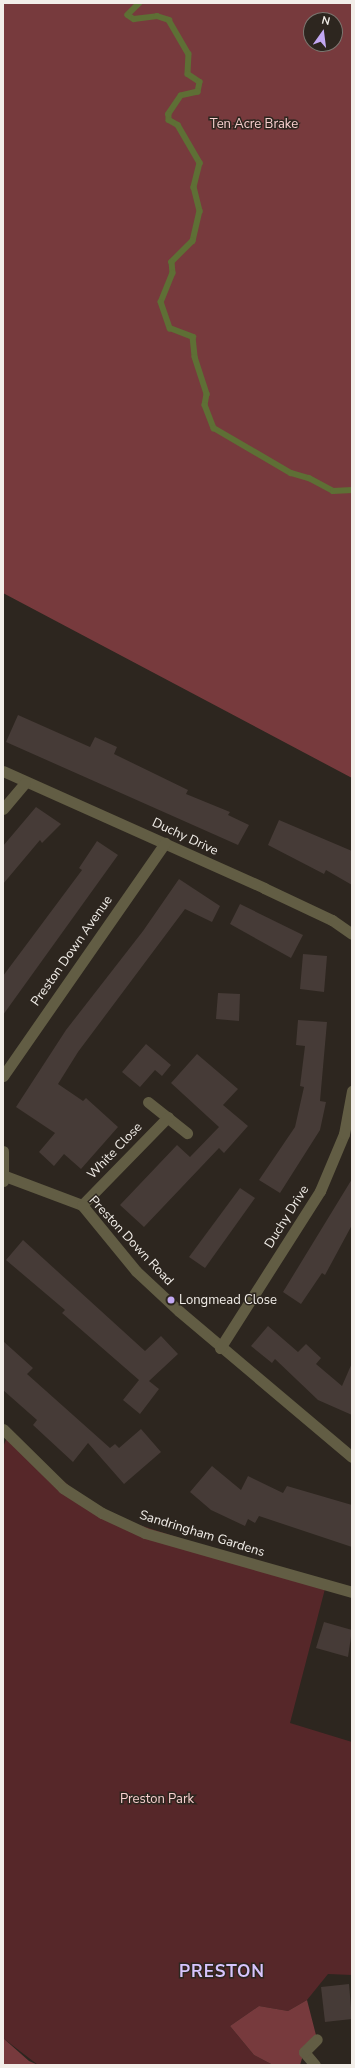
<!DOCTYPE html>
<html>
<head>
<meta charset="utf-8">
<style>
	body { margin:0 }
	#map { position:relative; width:355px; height:2068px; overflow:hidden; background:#2d261f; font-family:"Nunito Sans",sans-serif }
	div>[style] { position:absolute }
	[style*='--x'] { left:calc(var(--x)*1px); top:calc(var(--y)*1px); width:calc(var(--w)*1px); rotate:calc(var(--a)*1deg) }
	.green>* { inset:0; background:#562729 }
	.forest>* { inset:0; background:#773a3d }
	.stream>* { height:5.5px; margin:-2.75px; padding:0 2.75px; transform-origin:2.75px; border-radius:2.75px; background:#5e6f35 }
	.building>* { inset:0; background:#463b37 }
	.minor>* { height:11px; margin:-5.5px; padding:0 5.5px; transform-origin:5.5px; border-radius:5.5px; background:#625d44 }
	.tertiary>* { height:11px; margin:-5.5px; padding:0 5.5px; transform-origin:5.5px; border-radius:5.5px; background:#625d44 }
	.dots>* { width:11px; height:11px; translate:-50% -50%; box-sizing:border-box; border:2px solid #2d261f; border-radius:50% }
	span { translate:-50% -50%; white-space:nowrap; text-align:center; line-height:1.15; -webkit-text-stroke:3px #2d261f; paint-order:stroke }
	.park-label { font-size:13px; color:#f8d0cf }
	.street-label { font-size:13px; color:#f2eee9 }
	.poi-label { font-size:13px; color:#f2eee9 }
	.left { translate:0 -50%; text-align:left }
	.district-label { font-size:17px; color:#d7c5fd; font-weight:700; letter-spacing:1px }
	.frame { position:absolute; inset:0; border:4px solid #f2eee9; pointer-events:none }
	.north { position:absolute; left:303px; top:12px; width:40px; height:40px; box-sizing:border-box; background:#2d261f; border:1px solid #7c7670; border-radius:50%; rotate:14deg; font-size:11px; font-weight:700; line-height:16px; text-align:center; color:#f2eee9 }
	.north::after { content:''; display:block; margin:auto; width:14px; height:18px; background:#c2a8f2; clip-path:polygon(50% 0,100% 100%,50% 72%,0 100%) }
</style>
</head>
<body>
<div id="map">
	<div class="green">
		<i style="clip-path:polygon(8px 1435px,102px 1513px,326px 1585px,290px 1723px,352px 1742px,352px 1975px,328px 1974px,307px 2000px,288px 2011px,259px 2006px,230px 2026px,254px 2055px,273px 2065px,38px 2065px,3px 2038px,3px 1447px)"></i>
	</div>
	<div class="forest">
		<i style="clip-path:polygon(evenodd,3px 3px,352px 3px,352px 778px,3px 593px,3px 3px,311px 20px,335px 20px,335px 44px,311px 44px,311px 20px)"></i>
		<i style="clip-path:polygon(307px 2000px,317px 2039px,304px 2052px,300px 2065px,273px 2065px,254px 2055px,230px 2026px,259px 2006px,288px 2011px)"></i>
		<i style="clip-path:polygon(3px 2038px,29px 2061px,38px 2065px,3px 2065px)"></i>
	</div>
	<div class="stream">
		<i style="--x:140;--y:3;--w:17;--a:135"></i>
		<i style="--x:128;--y:15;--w:7;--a:34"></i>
		<i style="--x:134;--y:19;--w:23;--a:-7"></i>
		<i style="--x:157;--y:16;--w:13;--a:18"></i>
		<i style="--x:169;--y:20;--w:39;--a:60"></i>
		<i style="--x:189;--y:54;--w:20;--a:93"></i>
		<i style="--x:188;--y:74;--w:14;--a:34"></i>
		<i style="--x:200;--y:82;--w:10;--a:101"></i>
		<i style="--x:198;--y:92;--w:17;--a:167"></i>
		<i style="--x:181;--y:96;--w:22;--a:124"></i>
		<i style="--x:169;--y:114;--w:6;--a:90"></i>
		<i style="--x:169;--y:120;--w:10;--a:29"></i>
		<i style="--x:178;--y:125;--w:44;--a:59.9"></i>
		<i style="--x:200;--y:163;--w:25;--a:104"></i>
		<i style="--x:194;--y:187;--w:25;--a:76"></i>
		<i style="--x:200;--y:211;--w:31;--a:103"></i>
		<i style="--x:193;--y:241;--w:30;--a:135"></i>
		<i style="--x:172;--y:262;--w:11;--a:85"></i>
		<i style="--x:173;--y:273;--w:31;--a:112"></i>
		<i style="--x:161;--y:302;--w:28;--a:71"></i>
		<i style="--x:170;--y:328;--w:25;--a:21"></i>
		<i style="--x:193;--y:337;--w:20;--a:84"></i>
		<i style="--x:195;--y:357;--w:39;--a:72"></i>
		<i style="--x:207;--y:394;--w:11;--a:100"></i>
		<i style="--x:205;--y:405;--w:25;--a:69"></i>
		<i style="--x:214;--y:428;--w:89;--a:30.3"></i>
		<i style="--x:291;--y:473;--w:19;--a:16"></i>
		<i style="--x:309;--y:478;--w:27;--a:28"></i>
		<i style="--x:333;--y:491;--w:19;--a:-3"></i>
	</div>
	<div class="building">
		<i style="clip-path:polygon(18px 715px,90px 747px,95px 737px,117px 747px,114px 754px,188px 790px,186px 794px,230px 812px,228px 815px,249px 825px,238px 845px,6px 742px)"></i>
		<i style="clip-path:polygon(36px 807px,61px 824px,42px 843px,40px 840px,3px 884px,3px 846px)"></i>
		<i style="clip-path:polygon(279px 820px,352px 851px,352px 885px,326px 870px,324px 874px,268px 845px)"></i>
		<i style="clip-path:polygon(97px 841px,118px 855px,3px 1015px,3px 976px,82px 870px,79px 868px)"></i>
		<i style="clip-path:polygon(179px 879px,220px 906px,212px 922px,185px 909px,78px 1052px,58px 1084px,83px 1101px,86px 1098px,118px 1127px,81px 1169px,64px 1154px,54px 1166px,39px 1152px,55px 1133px,16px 1107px,66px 1030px,143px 931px)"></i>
		<i style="clip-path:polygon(240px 904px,303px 935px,291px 958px,230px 924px)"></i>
		<i style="clip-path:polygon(303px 954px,327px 956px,324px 992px,300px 989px)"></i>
		<i style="clip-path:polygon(218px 993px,240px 994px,239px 1021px,216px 1019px)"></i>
		<i style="clip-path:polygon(298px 1020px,327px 1022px,320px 1101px,326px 1102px,320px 1130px,280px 1193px,259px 1180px,295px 1127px,304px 1087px,300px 1086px,305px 1046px,296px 1045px)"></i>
		<i style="clip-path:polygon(146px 1044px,171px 1065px,162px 1076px,155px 1070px,140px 1087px,122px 1072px)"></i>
		<i style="clip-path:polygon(197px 1054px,238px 1089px,223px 1105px,248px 1126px,224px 1153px,219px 1148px,144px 1227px,120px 1205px,177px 1145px,190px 1157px,219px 1127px,171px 1083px)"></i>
		<i style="clip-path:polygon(352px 1179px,352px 1225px,325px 1275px,322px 1273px,301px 1304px,283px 1292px)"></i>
		<i style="clip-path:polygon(240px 1188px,255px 1198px,205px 1268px,189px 1257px)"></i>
		<i style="clip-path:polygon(23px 1240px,145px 1351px,161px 1336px,178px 1354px,149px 1381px,159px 1389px,140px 1414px,123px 1400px,139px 1380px,62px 1313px,65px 1310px,6px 1260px)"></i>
		<i style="clip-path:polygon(268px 1326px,298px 1352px,306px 1344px,321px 1358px,316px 1364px,342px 1386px,352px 1363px,352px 1415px,318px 1400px,275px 1359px,272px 1363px,251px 1346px)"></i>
		<i style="clip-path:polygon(3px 1341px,33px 1368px,27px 1374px,110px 1448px,115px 1444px,119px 1448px,141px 1429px,161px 1452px,124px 1484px,88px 1443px,73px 1462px,33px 1425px,37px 1420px,3px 1390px)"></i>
		<i style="clip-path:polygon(212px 1466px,241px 1490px,248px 1476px,283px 1493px,287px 1486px,352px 1505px,352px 1547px,259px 1516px,255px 1523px,248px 1519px,245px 1526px,211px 1510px,190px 1492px)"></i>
		<i style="clip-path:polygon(324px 1622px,352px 1630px,348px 1657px,316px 1648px)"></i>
		<i style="clip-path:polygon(349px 1984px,352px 2019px,325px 2022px,321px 1987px)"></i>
	</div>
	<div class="minor">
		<i style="--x:3;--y:771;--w:286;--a:24.1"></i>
		<i style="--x:264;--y:888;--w:75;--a:25.2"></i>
		<i style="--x:332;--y:920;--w:24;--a:35"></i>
		<i style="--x:3;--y:809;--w:34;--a:-50"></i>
		<i style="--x:3;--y:1076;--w:284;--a:-55.2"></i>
		<i style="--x:148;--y:1102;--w:50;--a:38.5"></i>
		<i style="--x:5;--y:1176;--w:82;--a:20.6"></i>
		<i style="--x:82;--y:1205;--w:85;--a:50.7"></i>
		<i style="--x:136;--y:1271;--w:59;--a:42.9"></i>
		<i style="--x:179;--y:1311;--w:226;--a:40.2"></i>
		<i style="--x:82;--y:1205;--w:123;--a:-45.7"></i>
		<i style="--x:220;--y:1348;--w:186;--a:-57.5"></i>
		<i style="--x:320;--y:1191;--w:62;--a:-67.2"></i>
		<i style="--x:344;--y:1134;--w:44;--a:-79.5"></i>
		<i style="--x:315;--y:2065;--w:17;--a:-130"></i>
		<i style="--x:304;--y:2052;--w:18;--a:-45"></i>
	</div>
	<div class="tertiary">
		<i style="--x:3;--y:1151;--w:30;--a:90"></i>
		<i style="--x:3;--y:1429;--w:84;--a:44.5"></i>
		<i style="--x:63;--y:1488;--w:46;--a:32.7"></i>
		<i style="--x:102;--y:1513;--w:47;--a:24.9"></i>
		<i style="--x:145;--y:1533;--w:215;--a:15.9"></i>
	</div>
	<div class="dots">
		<i style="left:171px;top:1300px;background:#c2a8f2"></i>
	</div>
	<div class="park-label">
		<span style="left:254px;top:124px">Ten Acre Brake</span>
		<span style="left:157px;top:1799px">Preston Park</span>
	</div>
	<div class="street-label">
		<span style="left:185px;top:837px;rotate:25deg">Duchy Drive</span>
		<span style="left:72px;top:951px;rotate:-55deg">Preston Down Avenue</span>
		<span style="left:115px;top:1151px;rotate:-46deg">White Close</span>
		<span style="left:287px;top:1217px;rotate:-58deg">Duchy Drive</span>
		<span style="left:131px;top:1241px;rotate:47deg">Preston Down Road</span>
		<span style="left:202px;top:1534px;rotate:17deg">Sandringham Gardens</span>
	</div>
	<div class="poi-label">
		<span class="left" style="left:179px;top:1300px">Longmead Close</span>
	</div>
	<div class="district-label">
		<span style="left:222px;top:1972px">PRESTON</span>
	</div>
	<div class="frame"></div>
	<div class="north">N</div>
</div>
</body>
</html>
